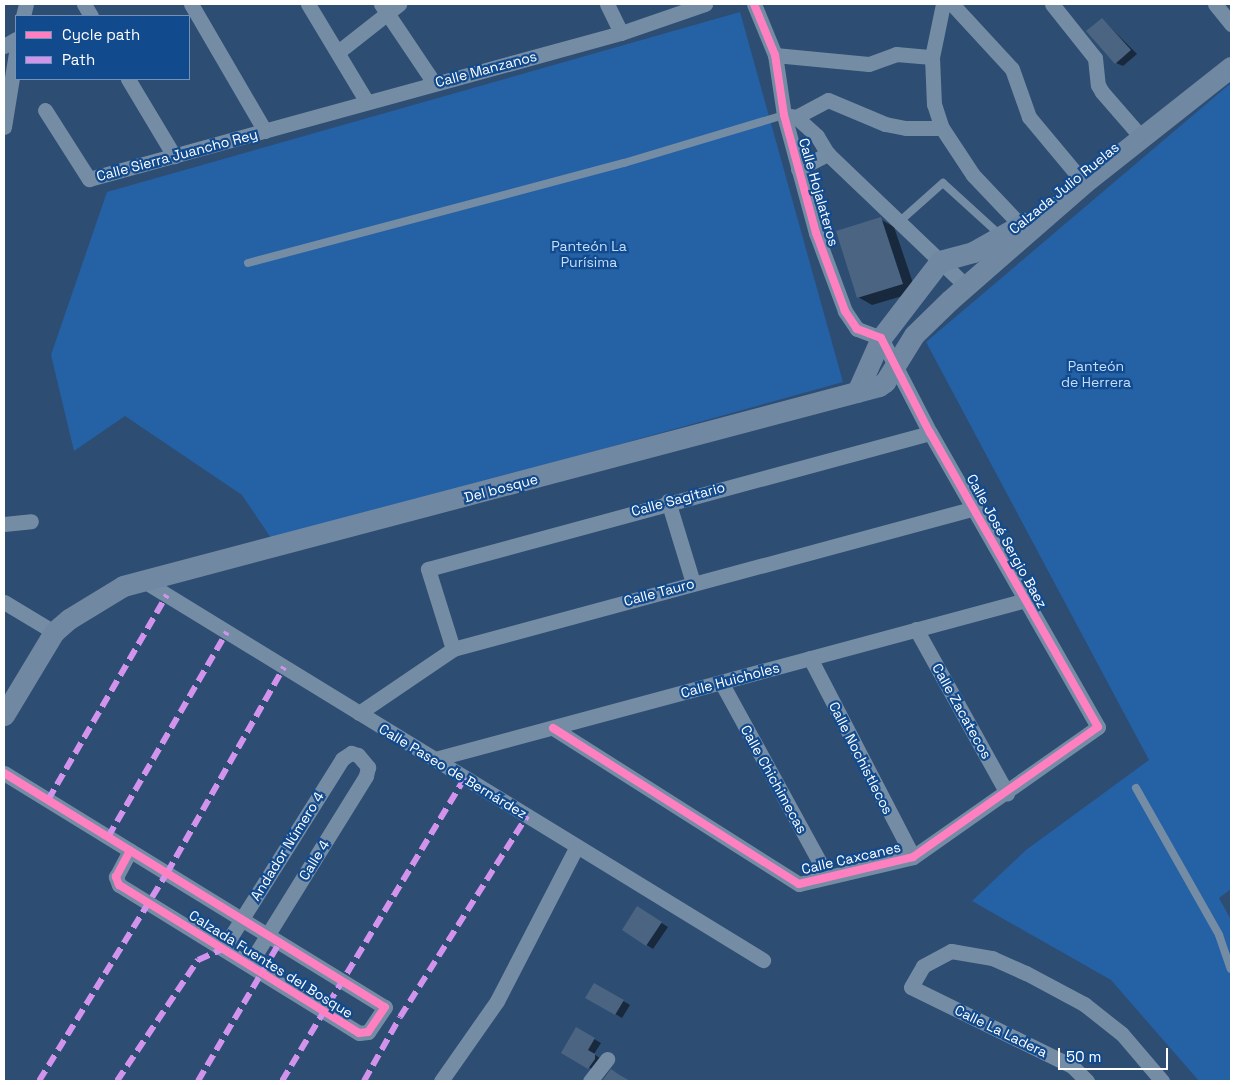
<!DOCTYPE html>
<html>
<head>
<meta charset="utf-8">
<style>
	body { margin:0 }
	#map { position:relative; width:1235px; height:1085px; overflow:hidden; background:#2e4d72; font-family:"Space Grotesk",sans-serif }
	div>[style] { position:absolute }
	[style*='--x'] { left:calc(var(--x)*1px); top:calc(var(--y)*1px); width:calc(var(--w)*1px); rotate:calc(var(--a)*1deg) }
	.green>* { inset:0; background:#2561a5 }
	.shadow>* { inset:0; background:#0007 }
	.building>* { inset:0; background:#4b6482 }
	.service>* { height:8px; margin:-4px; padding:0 4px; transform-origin:4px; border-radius:4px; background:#758ca5 }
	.minor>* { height:15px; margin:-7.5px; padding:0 7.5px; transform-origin:7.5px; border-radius:7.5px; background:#758ca5 }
	.secondary>* { height:21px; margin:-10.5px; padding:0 10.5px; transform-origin:10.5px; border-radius:10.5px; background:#7188a2 }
	.quiet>* { height:6px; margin-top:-3px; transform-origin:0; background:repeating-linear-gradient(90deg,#d193ec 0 12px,transparent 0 18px) }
	.cycleway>* { height:8px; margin:-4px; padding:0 4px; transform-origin:4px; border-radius:4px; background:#ff80c0 }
	span { translate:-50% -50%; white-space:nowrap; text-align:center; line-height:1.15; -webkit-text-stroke:4.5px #124a8e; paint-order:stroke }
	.street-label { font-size:14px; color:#fff }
	.park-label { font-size:14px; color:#c3defc }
	.frame { position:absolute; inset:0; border:5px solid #fff; pointer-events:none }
	.legend { position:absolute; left:15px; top:15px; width:175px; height:65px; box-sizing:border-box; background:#124a8e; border:1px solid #7192bb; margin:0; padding:6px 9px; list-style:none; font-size:15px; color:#fff }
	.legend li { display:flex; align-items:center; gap:10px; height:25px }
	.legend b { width:25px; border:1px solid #7192bb }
	.scale { position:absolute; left:1058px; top:1048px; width:110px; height:22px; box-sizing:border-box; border:2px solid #fff; border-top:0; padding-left:6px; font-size:15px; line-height:18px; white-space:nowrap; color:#fff; -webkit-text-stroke:4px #124a8e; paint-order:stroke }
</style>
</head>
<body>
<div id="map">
	<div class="green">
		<i style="clip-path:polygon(740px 12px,843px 382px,273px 541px,242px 495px,125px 416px,74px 451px,51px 355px,107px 192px)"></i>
		<i style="clip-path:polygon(1231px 83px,1231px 889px,1219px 898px,1231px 920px,1231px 1081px,1199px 1081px,1111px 980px,972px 901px,1026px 850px,1149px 760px,926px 342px)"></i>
	</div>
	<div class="shadow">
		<i style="clip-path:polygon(1102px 19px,1137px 54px,1123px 66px,1116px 63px)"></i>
		<i style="clip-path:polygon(880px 219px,894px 227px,916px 292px,872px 305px,858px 297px)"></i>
		<i style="clip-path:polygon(644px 912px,668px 927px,653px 949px,623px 930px)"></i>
		<i style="clip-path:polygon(595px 984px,630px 1005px,622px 1018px,587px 997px)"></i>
		<i style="clip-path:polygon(577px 1029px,601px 1043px,594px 1054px,601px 1059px,595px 1071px,563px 1052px)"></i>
	</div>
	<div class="building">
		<i style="clip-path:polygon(1102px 18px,1131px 50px,1115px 64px,1086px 31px)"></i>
		<i style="clip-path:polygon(881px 217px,903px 284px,857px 298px,836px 231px)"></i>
		<i style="clip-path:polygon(637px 906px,662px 922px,646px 946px,622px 930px)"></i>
		<i style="clip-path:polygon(594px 983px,624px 1000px,615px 1015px,585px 998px)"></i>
		<i style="clip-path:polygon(576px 1027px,595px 1038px,588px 1050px,595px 1054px,595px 1059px,588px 1069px,561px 1053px)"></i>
		<i style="clip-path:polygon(611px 1069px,618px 1074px,630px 1081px,602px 1081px)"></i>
	</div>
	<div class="service">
		<i style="--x:899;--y:222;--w:59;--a:-41.6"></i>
		<i style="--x:943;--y:183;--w:76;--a:42.3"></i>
		<i style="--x:248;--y:263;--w:389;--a:-14.9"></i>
		<i style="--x:624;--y:163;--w:167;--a:-16.7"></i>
		<i style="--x:1136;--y:788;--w:169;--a:60.5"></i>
		<i style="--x:1219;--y:935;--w:36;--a:71"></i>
	</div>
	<div class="minor">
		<i style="--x:84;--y:4;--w:14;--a:60"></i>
		<i style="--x:191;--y:4;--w:147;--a:59.8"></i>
		<i style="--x:308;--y:4;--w:114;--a:59"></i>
		<i style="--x:381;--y:4;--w:95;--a:56.1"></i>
		<i style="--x:607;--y:4;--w:32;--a:64"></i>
		<i style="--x:943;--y:4;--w:54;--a:101.7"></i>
		<i style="--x:932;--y:57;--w:47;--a:87.6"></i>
		<i style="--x:934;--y:104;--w:25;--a:72"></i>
		<i style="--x:942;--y:128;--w:56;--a:56.6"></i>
		<i style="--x:973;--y:175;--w:79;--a:46.5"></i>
		<i style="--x:952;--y:4;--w:88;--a:47.3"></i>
		<i style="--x:1012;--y:69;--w:51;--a:70.5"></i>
		<i style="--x:1029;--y:117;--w:86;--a:50.2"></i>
		<i style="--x:1052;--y:4;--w:69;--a:51.5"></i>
		<i style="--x:1095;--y:58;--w:27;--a:84"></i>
		<i style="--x:1098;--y:85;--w:8;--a:60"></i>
		<i style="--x:1102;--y:92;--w:61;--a:49"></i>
		<i style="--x:1215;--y:4;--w:26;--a:51"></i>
		<i style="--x:23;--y:16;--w:12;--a:-76"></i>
		<i style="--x:4;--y:46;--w:14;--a:-30"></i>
		<i style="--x:338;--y:52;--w:78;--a:-38.2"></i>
		<i style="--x:775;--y:55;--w:94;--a:5.5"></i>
		<i style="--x:869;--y:64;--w:29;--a:-20"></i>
		<i style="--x:896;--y:54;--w:36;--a:5"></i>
		<i style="--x:128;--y:79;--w:90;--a:59.1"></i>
		<i style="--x:45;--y:110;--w:82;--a:57.5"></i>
		<i style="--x:89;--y:179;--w:552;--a:-15.35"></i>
		<i style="--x:621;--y:33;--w:89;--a:-19"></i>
		<i style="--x:784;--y:115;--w:12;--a:9"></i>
		<i style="--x:796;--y:117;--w:28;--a:42"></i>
		<i style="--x:817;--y:136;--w:21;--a:59"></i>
		<i style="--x:828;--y:154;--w:191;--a:43.7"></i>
		<i style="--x:796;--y:117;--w:36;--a:-28"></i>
		<i style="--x:828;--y:100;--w:62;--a:22.8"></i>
		<i style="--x:885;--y:124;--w:21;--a:11"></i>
		<i style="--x:906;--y:128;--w:36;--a:0"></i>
		<i style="--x:4;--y:127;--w:75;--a:-80.8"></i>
		<i style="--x:798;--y:169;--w:34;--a:-27"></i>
		<i style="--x:668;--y:501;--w:86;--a:73"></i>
		<i style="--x:4;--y:524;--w:27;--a:-6"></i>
		<i style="--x:144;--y:581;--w:726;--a:31.48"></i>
		<i style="--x:4;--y:602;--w:58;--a:31"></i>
		<i style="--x:916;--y:629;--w:188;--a:61"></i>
		<i style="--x:453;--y:649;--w:84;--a:-107.4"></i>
		<i style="--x:428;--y:569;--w:520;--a:-15.16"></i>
		<i style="--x:810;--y:658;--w:224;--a:62.6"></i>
		<i style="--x:721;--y:682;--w:221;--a:61.3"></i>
		<i style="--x:359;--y:713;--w:114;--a:-34.2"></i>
		<i style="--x:453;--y:649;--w:541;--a:-15.12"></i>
		<i style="--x:553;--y:728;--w:291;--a:32.4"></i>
		<i style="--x:799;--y:884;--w:117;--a:-13.3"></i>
		<i style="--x:913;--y:857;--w:226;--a:-35.1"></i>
		<i style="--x:1098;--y:727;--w:339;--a:-119.7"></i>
		<i style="--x:930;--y:433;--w:107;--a:-117.3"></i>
		<i style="--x:881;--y:338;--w:26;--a:-159"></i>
		<i style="--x:857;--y:329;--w:22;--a:-124"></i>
		<i style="--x:845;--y:311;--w:83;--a:-110.4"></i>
		<i style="--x:816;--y:233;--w:122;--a:-105.2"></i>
		<i style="--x:784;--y:115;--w:61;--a:-98.5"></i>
		<i style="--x:775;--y:55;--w:55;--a:-112.4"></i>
		<i style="--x:435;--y:759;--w:612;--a:-15.06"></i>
		<i style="--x:4;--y:773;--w:447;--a:31.6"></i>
		<i style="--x:385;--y:1007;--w:30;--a:124"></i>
		<i style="--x:368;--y:1032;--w:9;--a:174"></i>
		<i style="--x:359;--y:1033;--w:282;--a:-148.3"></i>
		<i style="--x:119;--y:885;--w:9;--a:-111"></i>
		<i style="--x:116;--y:877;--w:30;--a:-62"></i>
		<i style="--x:223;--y:949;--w:224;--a:-57.9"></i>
		<i style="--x:342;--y:759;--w:11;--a:-34"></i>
		<i style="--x:351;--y:753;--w:7;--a:16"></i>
		<i style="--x:358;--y:755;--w:16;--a:50"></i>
		<i style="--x:368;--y:767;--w:9;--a:103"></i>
		<i style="--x:366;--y:776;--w:222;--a:121.8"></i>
		<i style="--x:441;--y:1081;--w:98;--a:-55"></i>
		<i style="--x:497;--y:1001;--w:174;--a:-62.7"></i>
		<i style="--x:590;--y:1081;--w:28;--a:-52"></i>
		<i style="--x:1087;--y:1081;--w:21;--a:-135"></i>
		<i style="--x:1072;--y:1066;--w:179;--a:-153.9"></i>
		<i style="--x:911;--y:987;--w:24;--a:-60"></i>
		<i style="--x:923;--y:966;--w:32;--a:-28"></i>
		<i style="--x:951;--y:951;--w:42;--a:9.7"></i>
		<i style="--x:992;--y:958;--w:37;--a:24"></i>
		<i style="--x:1026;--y:973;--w:66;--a:28.1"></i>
		<i style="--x:1084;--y:1004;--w:48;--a:38.3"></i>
		<i style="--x:1122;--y:1034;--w:62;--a:49.6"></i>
	</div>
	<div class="secondary">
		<i style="--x:857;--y:392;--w:59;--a:-66"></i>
		<i style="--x:881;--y:338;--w:97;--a:-52.5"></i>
		<i style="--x:940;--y:261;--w:34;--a:-15"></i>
		<i style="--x:973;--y:252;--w:59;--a:-29.6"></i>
		<i style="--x:4;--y:715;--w:97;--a:-58.9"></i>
		<i style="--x:54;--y:632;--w:20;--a:-41"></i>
		<i style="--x:69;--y:619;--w:63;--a:-31.4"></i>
		<i style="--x:123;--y:586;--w:782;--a:-14.82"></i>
		<i style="--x:879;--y:386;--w:7;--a:-34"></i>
		<i style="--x:885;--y:382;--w:55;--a:-58.3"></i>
		<i style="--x:914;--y:335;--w:50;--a:-44.2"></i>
		<i style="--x:950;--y:300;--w:178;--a:-41.1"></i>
		<i style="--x:1084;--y:183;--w:187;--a:-38.3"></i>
	</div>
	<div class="quiet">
		<i style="--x:48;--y:800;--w:237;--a:-59.9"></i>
		<i style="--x:108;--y:837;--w:237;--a:-59.9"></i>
		<i style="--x:39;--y:1081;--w:244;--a:-58.4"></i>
		<i style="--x:167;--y:873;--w:237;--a:-60.4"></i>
		<i style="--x:117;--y:1081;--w:146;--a:-56.2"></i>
		<i style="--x:198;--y:960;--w:27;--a:-24"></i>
		<i style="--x:198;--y:1081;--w:161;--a:-59.5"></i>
		<i style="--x:282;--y:1081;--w:354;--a:-58.9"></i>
		<i style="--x:364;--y:1081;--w:73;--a:-60.6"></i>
		<i style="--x:400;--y:1017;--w:238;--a:-57.7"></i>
	</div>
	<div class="cycleway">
		<i style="--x:553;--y:728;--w:291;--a:32.4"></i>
		<i style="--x:799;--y:884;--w:117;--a:-13.3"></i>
		<i style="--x:913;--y:857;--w:226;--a:-35.1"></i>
		<i style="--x:1098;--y:727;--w:339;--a:-119.7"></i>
		<i style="--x:930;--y:433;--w:107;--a:-117.3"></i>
		<i style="--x:881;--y:338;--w:26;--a:-159"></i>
		<i style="--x:857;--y:329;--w:22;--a:-124"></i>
		<i style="--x:845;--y:311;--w:83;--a:-110.4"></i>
		<i style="--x:816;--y:233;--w:122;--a:-105.2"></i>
		<i style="--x:784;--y:115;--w:61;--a:-98.5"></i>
		<i style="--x:775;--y:55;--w:55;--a:-112.4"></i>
		<i style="--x:4;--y:773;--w:447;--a:31.6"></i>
		<i style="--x:385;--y:1007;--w:30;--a:124"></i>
		<i style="--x:368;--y:1032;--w:9;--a:174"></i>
		<i style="--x:359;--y:1033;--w:282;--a:-148.3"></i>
		<i style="--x:119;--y:885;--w:9;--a:-111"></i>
		<i style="--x:116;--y:877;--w:30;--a:-62"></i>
	</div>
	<div class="street-label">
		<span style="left:486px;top:69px;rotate:-15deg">Calle Manzanos</span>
		<span style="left:177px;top:155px;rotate:-15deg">Calle Sierra Juancho Rey</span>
		<span style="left:1064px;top:188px;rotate:-39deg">Calzada Julio Ruelas</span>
		<span style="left:819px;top:192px;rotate:74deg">Calle Hojalateros</span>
		<span style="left:501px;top:488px;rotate:-15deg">Del bosque</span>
		<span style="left:678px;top:499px;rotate:-15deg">Calle Sagitario</span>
		<span style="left:1007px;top:541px;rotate:61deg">Calle José Sergio Baez</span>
		<span style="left:659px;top:592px;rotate:-15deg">Calle Tauro</span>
		<span style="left:730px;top:680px;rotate:-15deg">Calle Huicholes</span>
		<span style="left:962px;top:711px;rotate:61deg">Calle Zacatecos</span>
		<span style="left:861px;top:758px;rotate:63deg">Calle Nochistlecos</span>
		<span style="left:453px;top:771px;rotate:31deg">Calle Paseo de Bernárdez</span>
		<span style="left:774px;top:779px;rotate:61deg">Calle Chichimecas</span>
		<span style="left:287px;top:846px;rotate:-58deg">Andador Número 4</span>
		<span style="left:851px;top:858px;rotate:-13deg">Calle Caxcanes</span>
		<span style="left:314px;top:860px;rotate:-58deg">Calle 4</span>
		<span style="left:271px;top:964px;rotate:32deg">Calzada Fuentes del Bosque</span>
		<span style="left:1001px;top:1031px;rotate:26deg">Calle La Ladera</span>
	</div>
	<div class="park-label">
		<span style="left:589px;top:254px">Panteón La<br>Purísima</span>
		<span style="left:1096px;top:374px">Panteón<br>de Herrera</span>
	</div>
	<div class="frame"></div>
	<ul class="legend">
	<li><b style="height:6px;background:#ff80c0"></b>Cycle path</li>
	<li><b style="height:6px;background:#d193ec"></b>Path</li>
	</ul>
	<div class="scale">50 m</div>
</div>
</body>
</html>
